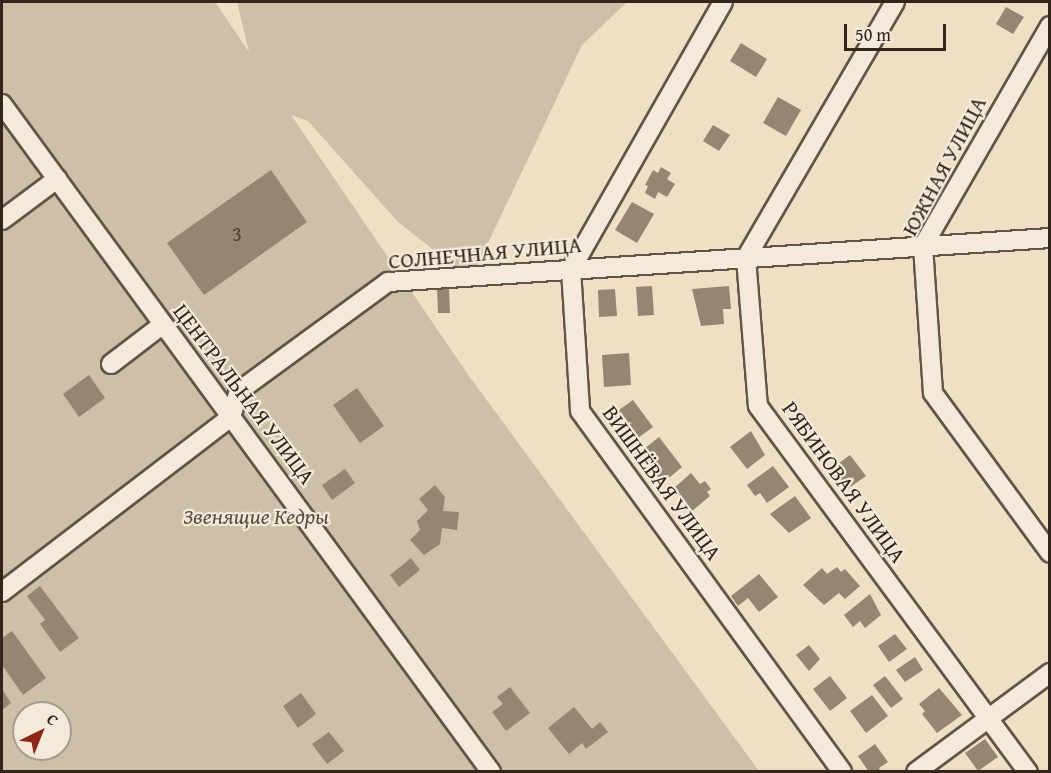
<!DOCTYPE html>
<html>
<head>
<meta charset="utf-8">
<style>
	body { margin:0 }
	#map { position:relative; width:1051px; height:773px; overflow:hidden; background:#eedfc5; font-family:"Gentium Book Plus",serif }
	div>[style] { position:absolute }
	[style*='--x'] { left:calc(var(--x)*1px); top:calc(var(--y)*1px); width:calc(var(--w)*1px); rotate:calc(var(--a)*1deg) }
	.green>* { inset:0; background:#cebfa8 }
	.building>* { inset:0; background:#958673 }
	.roads { filter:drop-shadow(2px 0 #625446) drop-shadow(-2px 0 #625446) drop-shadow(0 2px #625446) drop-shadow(0 -2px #625446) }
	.minor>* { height:18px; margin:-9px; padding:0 9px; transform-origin:9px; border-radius:9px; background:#f4ead9 }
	span { translate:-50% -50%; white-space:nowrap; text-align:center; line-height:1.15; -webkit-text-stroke:4.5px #f4ead9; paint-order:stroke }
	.number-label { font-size:20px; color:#4c3d31 }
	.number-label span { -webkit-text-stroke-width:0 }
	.street-label { font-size:22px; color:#34251b }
	.park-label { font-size:22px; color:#5a4c3e; font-style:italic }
	.frame { position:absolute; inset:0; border:3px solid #34251b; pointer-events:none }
	.north { position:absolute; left:12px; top:701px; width:60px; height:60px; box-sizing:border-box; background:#f4ead9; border:2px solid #a79b8d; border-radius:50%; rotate:43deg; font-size:16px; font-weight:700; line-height:24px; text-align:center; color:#34251b }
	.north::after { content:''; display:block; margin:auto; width:21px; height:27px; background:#8f2418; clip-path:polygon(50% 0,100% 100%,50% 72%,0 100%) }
	.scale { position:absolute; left:844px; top:24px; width:102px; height:27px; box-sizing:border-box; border:3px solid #34251b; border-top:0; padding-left:8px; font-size:18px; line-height:21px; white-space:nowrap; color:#34251b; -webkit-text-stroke:4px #f4ead9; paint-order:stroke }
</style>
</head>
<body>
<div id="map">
	<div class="green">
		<i style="clip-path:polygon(evenodd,2px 2px,215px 2px,249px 52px,237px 2px,627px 2px,582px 45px,471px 279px,398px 222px,308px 121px,291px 115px,469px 376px,759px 771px,2px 772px,2px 2px,24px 713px,60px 713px,60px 749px,24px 749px,24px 713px)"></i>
	</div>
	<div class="building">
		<i style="clip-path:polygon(1006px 7px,1024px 17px,1013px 34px,996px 24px)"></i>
		<i style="clip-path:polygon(741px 43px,767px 59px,756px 77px,730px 61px)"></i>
		<i style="clip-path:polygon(778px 97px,801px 110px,786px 136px,763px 123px)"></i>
		<i style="clip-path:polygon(713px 125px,730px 135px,719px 151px,703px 141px)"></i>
		<i style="clip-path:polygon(661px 167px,671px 173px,667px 179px,675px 184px,667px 197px,658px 192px,655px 199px,645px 193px,648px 186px,645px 185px,653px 170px,658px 173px)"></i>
		<i style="clip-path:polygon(271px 170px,307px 222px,204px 295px,167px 243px)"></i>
		<i style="clip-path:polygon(632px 202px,654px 214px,637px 243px,615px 230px)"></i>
		<i style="clip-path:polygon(652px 286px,654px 315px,638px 316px,636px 287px)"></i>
		<i style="clip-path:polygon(729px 286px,731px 309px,723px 309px,724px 324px,701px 326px,692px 289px)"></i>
		<i style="clip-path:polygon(437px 289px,449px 289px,450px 313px,438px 313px)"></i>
		<i style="clip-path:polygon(615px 289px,617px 316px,599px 317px,598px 290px)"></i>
		<i style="clip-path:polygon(629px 353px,631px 385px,604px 387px,602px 355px)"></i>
		<i style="clip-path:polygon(89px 375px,105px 398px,79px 417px,63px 394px)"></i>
		<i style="clip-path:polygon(357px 388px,384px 426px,360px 443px,333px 405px)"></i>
		<i style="clip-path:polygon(633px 400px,653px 427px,631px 443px,612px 415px)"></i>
		<i style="clip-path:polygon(751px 431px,765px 455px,747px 469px,730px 447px)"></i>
		<i style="clip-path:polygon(659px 437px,682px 467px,663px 483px,639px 453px)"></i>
		<i style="clip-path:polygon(850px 455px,866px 476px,843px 492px,828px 471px)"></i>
		<i style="clip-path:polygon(773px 466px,789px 487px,767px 503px,760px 493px,755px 496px,747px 485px)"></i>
		<i style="clip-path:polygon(345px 469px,355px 483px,332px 500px,322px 485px)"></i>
		<i style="clip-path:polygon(691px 473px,700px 484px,705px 481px,711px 489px,707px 492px,710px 496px,692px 511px,674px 488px)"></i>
		<i style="clip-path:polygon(435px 485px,445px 497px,443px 511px,459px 512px,457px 530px,442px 528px,440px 544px,424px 555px,410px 540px,420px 530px,417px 521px,428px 510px,419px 499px)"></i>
		<i style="clip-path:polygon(795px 496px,811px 518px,789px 533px,770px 514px)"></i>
		<i style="clip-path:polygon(411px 558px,420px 570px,399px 587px,390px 575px)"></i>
		<i style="clip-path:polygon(837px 567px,841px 572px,845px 569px,860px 586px,845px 599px,839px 593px,824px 605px,803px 585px,822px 568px,827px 574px)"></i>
		<i style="clip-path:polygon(759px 574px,778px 597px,759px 612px,748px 598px,738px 606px,731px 596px)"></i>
		<i style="clip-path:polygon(40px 586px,79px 638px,60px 652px,40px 624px,45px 620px,27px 596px)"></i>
		<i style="clip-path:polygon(870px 594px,881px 615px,865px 628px,860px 621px,853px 627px,844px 615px)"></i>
		<i style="clip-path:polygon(12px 631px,46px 678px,23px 695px,2px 665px,2px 638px)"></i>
		<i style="clip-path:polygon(895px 634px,907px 649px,889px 662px,878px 646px)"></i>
		<i style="clip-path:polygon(809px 645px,820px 659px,809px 671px,796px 655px)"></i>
		<i style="clip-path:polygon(915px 657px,923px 670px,905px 682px,896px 670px)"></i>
		<i style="clip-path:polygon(830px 676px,847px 698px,830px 711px,813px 689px)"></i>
		<i style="clip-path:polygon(885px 676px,903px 699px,891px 708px,873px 685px)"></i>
		<i style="clip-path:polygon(510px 687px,530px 713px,506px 731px,492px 712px,503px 704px,497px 697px)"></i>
		<i style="clip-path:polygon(939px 688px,962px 715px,937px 733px,922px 714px,925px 711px,919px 704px)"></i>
		<i style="clip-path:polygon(2px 689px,11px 703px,2px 710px)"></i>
		<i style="clip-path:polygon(301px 693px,316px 714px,298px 728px,283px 706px)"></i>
		<i style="clip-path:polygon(872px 695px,888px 716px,866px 733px,850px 711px)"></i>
		<i style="clip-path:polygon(574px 707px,592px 729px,600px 722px,608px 732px,586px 749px,582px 743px,569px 754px,548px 728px)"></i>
		<i style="clip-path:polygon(329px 732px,344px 751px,327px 764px,312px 744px)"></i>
		<i style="clip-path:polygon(985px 739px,998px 757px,978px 771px,965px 753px)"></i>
		<i style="clip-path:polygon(875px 744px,888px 762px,879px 768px,881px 772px,869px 772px,858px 756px)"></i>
	</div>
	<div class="roads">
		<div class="minor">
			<i style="--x:723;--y:2;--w:308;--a:119.6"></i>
			<i style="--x:571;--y:270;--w:141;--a:86.3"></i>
			<i style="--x:580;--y:411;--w:446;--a:54"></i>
			<i style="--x:895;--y:2;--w:296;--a:120.2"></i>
			<i style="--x:746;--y:258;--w:148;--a:85.4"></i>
			<i style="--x:758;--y:406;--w:455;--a:53.6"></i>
			<i style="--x:1050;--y:26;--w:254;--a:120"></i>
			<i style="--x:923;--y:246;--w:147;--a:86.1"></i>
			<i style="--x:933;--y:393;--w:198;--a:53.8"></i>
			<i style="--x:2;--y:104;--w:828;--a:53.79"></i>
			<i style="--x:2;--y:220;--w:69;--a:-36.7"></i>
			<i style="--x:111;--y:364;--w:64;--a:-37.4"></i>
			<i style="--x:2;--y:592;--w:288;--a:-37.4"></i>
			<i style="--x:231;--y:417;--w:27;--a:-73"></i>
			<i style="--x:239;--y:391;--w:185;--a:-36.2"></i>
			<i style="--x:388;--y:282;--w:663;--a:-3.8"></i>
			<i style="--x:916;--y:772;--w:167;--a:-36.5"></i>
		</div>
	</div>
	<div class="number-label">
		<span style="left:237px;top:233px">3</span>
	</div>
	<div class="street-label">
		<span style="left:944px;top:166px;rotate:-62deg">ЮЖНАЯ УЛИЦА</span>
		<span style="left:485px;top:253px;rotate:-5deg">СОЛНЕЧНАЯ УЛИЦА</span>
		<span style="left:244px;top:394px;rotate:53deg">ЦЕНТРАЛЬНАЯ УЛИЦА</span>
		<span style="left:844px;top:482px;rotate:54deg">РЯБИНОВАЯ УЛИЦА</span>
		<span style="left:662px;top:483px;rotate:54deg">ВИШНЁВАЯ УЛИЦА</span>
	</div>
	<div class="park-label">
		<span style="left:256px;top:517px">Звенящие Кедры</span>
	</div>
	<div class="frame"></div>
	<div class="north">С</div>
	<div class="scale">50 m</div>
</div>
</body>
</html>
